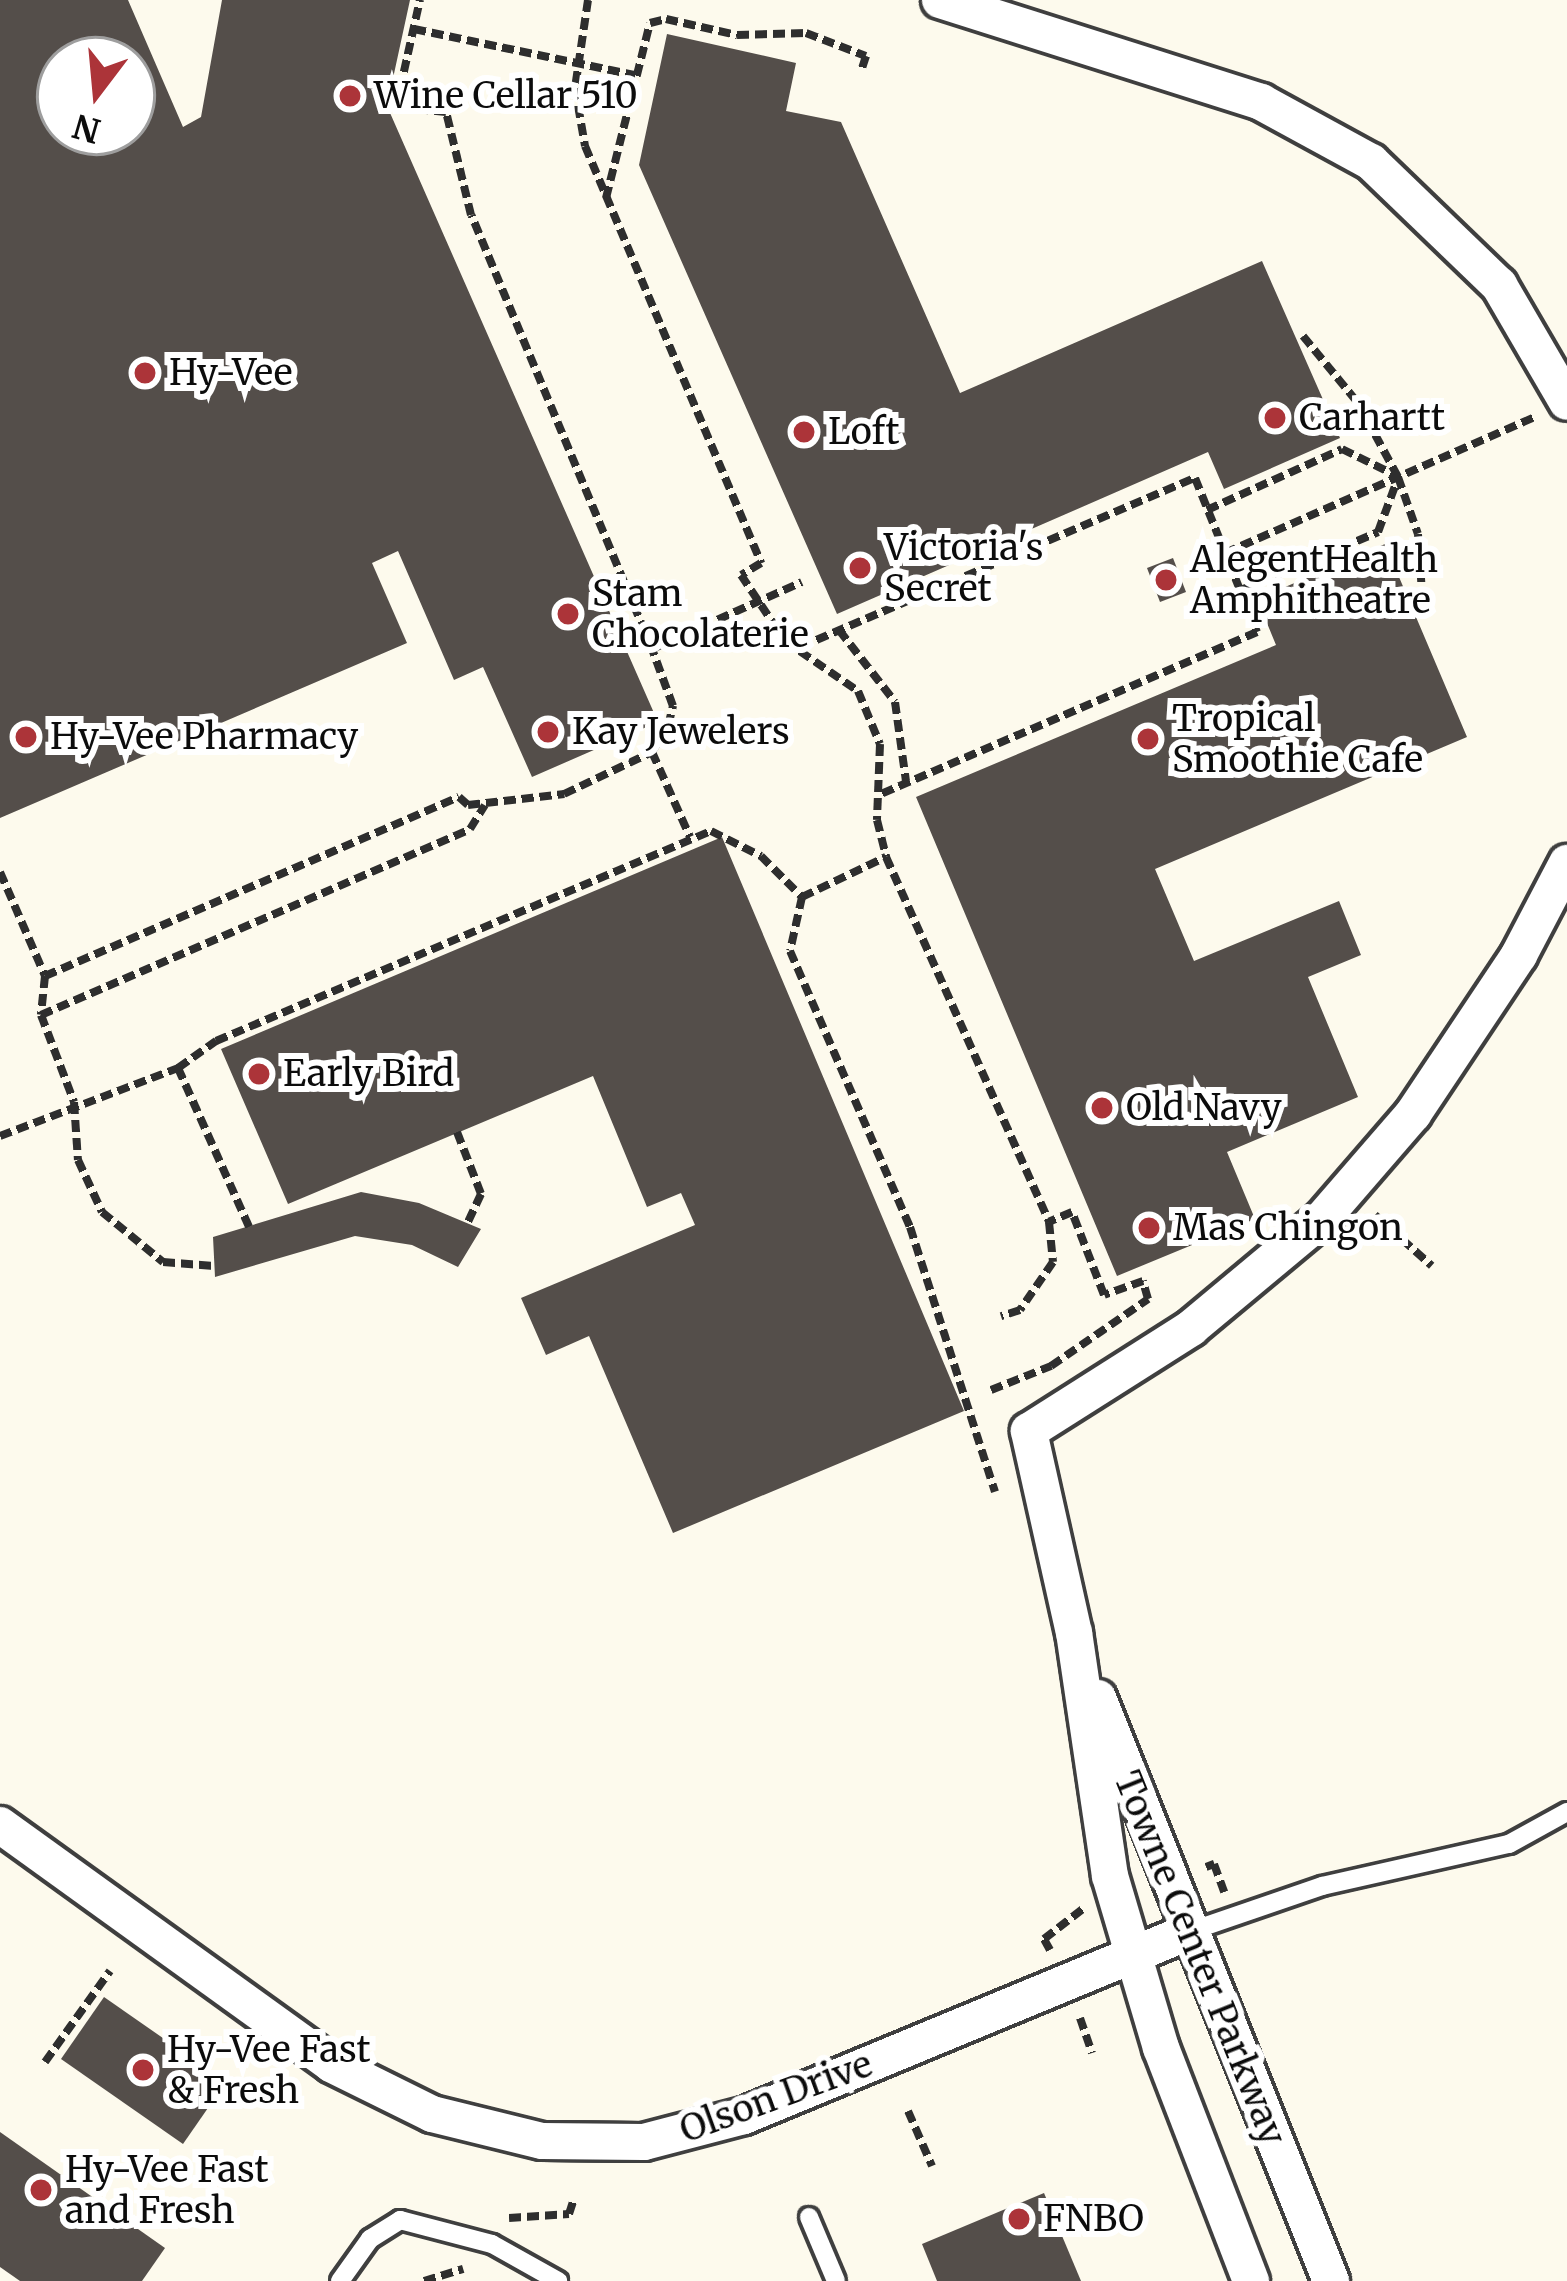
<!DOCTYPE html>
<html>
<head>
<meta charset="utf-8">
<style>
	body { margin:0 }
	#map { position:relative; width:1567px; height:2281px; overflow:hidden; background:#fdfaed; font-family:Merriweather,serif }
	div>[style] { position:absolute }
	[style*='--x'] { left:calc(var(--x)*1px); top:calc(var(--y)*1px); width:calc(var(--w)*1px); rotate:calc(var(--a)*1deg) }
	.building>* { inset:0; background:#544e4a }
	.path>* { height:8px; margin-top:-4px; transform-origin:0; background:repeating-linear-gradient(90deg,#2e2e2e 0 12px,transparent 0 18px) }
	.roads { filter:drop-shadow(3px 0 #3f3f3f) drop-shadow(-3px 0 #3f3f3f) drop-shadow(0 3px #3f3f3f) drop-shadow(0 -3px #3f3f3f) }
	.service>* { height:18px; margin:-9px; padding:0 9px; transform-origin:9px; border-radius:9px; background:#fff }
	.minor>* { height:36px; margin:-18px; padding:0 18px; transform-origin:18px; border-radius:18px; background:#fff }
	.dots>* { width:33px; height:33px; translate:-50% -50%; box-sizing:border-box; border:6px solid #fff; border-radius:50% }
	span { translate:-50% -50%; white-space:nowrap; text-align:center; line-height:1.15; -webkit-text-stroke:12px #fff; paint-order:stroke }
	.poi-label { font-size:36px; color:#0c0c0c }
	.left { translate:0 -50%; text-align:left }
	.street-label { font-size:36px; color:#0c0c0c }
	.north { position:absolute; left:36px; top:36px; width:120px; height:120px; box-sizing:border-box; background:#fff; border:3px solid #9e9e9e; border-radius:50%; rotate:196deg; font-size:33px; font-weight:700; line-height:48px; text-align:center; color:#0c0c0c }
	.north::after { content:''; display:block; margin:auto; width:42px; height:54px; background:#ac3439; clip-path:polygon(50% 0,100% 100%,50% 72%,0 100%) }
</style>
</head>
<body>
<div id="map">
	<div class="building">
		<i style="clip-path:polygon(evenodd,0 0,128px 0,183px 127px,201px 117px,222px 0,410px 0,387px 106px,658px 722px,532px 777px,483px 667px,454px 680px,398px 551px,372px 563px,407px 643px,0 818px,0 0,60px 60px,132px 60px,132px 132px,60px 132px,60px 60px)"></i>
		<i style="clip-path:polygon(667px 34px,796px 63px,786px 111px,841px 122px,960px 393px,1262px 261px,1340px 438px,1224px 489px,1208px 452px,837px 614px,639px 165px)"></i>
		<i style="clip-path:polygon(1385px 544px,1467px 737px,1155px 869px,1194px 961px,1339px 901px,1361px 955px,1308px 977px,1358px 1097px,1227px 1152px,1255px 1219px,1117px 1276px,916px 797px,1276px 645px,1257px 599px)"></i>
		<i style="clip-path:polygon(1173px 558px,1186px 592px,1160px 602px,1147px 568px)"></i>
		<i style="clip-path:polygon(722px 837px,964px 1411px,673px 1533px,589px 1336px,546px 1355px,521px 1298px,695px 1225px,681px 1193px,647px 1207px,593px 1076px,288px 1204px,221px 1049px)"></i>
		<i style="clip-path:polygon(361px 1192px,419px 1203px,481px 1229px,458px 1267px,412px 1245px,355px 1236px,215px 1277px,213px 1237px)"></i>
		<i style="clip-path:polygon(104px 1997px,226px 2082px,183px 2144px,61px 2059px)"></i>
		<i style="clip-path:polygon(0 2132px,165px 2248px,142px 2281px,20px 2281px,0 2267px)"></i>
		<i style="clip-path:polygon(1044px 2193px,1081px 2281px,937px 2281px,922px 2244px)"></i>
	</div>
	<div class="path">
		<i style="--x:588;--y:0;--w:89;--a:98.4"></i>
		<i style="--x:575;--y:88;--w:59;--a:80.2"></i>
		<i style="--x:585;--y:146;--w:453;--a:67.1"></i>
		<i style="--x:761;--y:563;--w:23;--a:149"></i>
		<i style="--x:741;--y:575;--w:79;--a:56.3"></i>
		<i style="--x:785;--y:641;--w:88;--a:34.4"></i>
		<i style="--x:858;--y:691;--w:57;--a:67.5"></i>
		<i style="--x:880;--y:744;--w:76;--a:92.3"></i>
		<i style="--x:877;--y:820;--w:38;--a:76"></i>
		<i style="--x:886;--y:857;--w:400;--a:65.9"></i>
		<i style="--x:1049;--y:1222;--w:40;--a:84.3"></i>
		<i style="--x:1053;--y:1262;--w:58;--a:124.5"></i>
		<i style="--x:1020;--y:1310;--w:20;--a:162"></i>
		<i style="--x:414;--y:29;--w:226;--a:11.8"></i>
		<i style="--x:606;--y:198;--w:180;--a:-75.9"></i>
		<i style="--x:650;--y:23;--w:16;--a:-14"></i>
		<i style="--x:666;--y:19;--w:73;--a:12.7"></i>
		<i style="--x:737;--y:35;--w:69;--a:-1.7"></i>
		<i style="--x:806;--y:33;--w:64;--a:21"></i>
		<i style="--x:866;--y:56;--w:13;--a:108"></i>
		<i style="--x:1303;--y:336;--w:87;--a:50.6"></i>
		<i style="--x:1358;--y:403;--w:84;--a:61.6"></i>
		<i style="--x:1398;--y:477;--w:60;--a:70.7"></i>
		<i style="--x:1418;--y:534;--w:74;--a:86.1"></i>
		<i style="--x:1207;--y:510;--w:148;--a:-24.3"></i>
		<i style="--x:1342;--y:449;--w:61;--a:26.1"></i>
		<i style="--x:1225;--y:553;--w:341;--a:-23.7"></i>
		<i style="--x:1241;--y:590;--w:149;--a:-22.9"></i>
		<i style="--x:1378;--y:532;--w:58;--a:-69.7"></i>
		<i style="--x:839;--y:630;--w:91;--a:52.1"></i>
		<i style="--x:895;--y:702;--w:80;--a:82.1"></i>
		<i style="--x:800;--y:647;--w:430;--a:-23.2"></i>
		<i style="--x:1195;--y:478;--w:166;--a:68.1"></i>
		<i style="--x:1257;--y:632;--w:413;--a:156.7"></i>
		<i style="--x:652;--y:649;--w:164;--a:-24.1"></i>
		<i style="--x:652;--y:752;--w:93;--a:65.9"></i>
		<i style="--x:0;--y:872;--w:113;--a:66.6"></i>
		<i style="--x:45;--y:976;--w:39;--a:96"></i>
		<i style="--x:41;--y:1015;--w:93;--a:69.2"></i>
		<i style="--x:74;--y:1102;--w:58;--a:86.1"></i>
		<i style="--x:78;--y:1160;--w:57;--a:65.2"></i>
		<i style="--x:102;--y:1212;--w:79;--a:39.3"></i>
		<i style="--x:163;--y:1262;--w:51;--a:4.5"></i>
		<i style="--x:802;--y:897;--w:55;--a:102.5"></i>
		<i style="--x:790;--y:951;--w:301;--a:66.5"></i>
		<i style="--x:910;--y:1227;--w:278;--a:72.2"></i>
		<i style="--x:802;--y:897;--w:93;--a:-25.5"></i>
		<i style="--x:45;--y:976;--w:451;--a:-23.4"></i>
		<i style="--x:459;--y:797;--w:12;--a:42"></i>
		<i style="--x:468;--y:805;--w:97;--a:-6.5"></i>
		<i style="--x:564;--y:794;--w:98;--a:-25.5"></i>
		<i style="--x:652;--y:752;--w:31;--a:-58"></i>
		<i style="--x:668;--y:726;--w:21;--a:-76"></i>
		<i style="--x:673;--y:706;--w:61;--a:-110.2"></i>
		<i style="--x:652;--y:649;--w:470;--a:-112.6"></i>
		<i style="--x:471;--y:215;--w:106;--a:-103.6"></i>
		<i style="--x:446;--y:112;--w:50;--a:-174.3"></i>
		<i style="--x:396;--y:107;--w:110;--a:-77.4"></i>
		<i style="--x:41;--y:1015;--w:468;--a:-23.4"></i>
		<i style="--x:470;--y:829;--w:28;--a:-58"></i>
		<i style="--x:178;--y:1068;--w:174;--a:65.9"></i>
		<i style="--x:457;--y:1132;--w:66;--a:68.8"></i>
		<i style="--x:481;--y:1194;--w:31;--a:115"></i>
		<i style="--x:0;--y:1136;--w:191;--a:-20.9"></i>
		<i style="--x:178;--y:1068;--w:47;--a:-35.4"></i>
		<i style="--x:216;--y:1041;--w:538;--a:-22.99"></i>
		<i style="--x:711;--y:831;--w:56;--a:26.6"></i>
		<i style="--x:761;--y:856;--w:58;--a:45"></i>
		<i style="--x:1375;--y:1215;--w:76;--a:41.8"></i>
		<i style="--x:991;--y:1390;--w:65;--a:-21.8"></i>
		<i style="--x:1051;--y:1366;--w:118;--a:-34.6"></i>
		<i style="--x:1148;--y:1299;--w:19;--a:-106"></i>
		<i style="--x:1143;--y:1281;--w:41;--a:160.3"></i>
		<i style="--x:1104;--y:1295;--w:89;--a:-111.1"></i>
		<i style="--x:1072;--y:1212;--w:25;--a:157"></i>
		<i style="--x:1206;--y:1867;--w:9;--a:-21"></i>
		<i style="--x:1214;--y:1864;--w:30;--a:70"></i>
		<i style="--x:1050;--y:1950;--w:13;--a:-119"></i>
		<i style="--x:1044;--y:1939;--w:51;--a:-37.8"></i>
		<i style="--x:1080;--y:2018;--w:37;--a:71"></i>
		<i style="--x:45;--y:2062;--w:112;--a:-54.5"></i>
		<i style="--x:908;--y:2111;--w:60;--a:66.4"></i>
		<i style="--x:509;--y:2218;--w:60;--a:-3.8"></i>
		<i style="--x:569;--y:2214;--w:16;--a:-72"></i>
		<i style="--x:424;--y:2281;--w:41;--a:-17.1"></i>
	</div>
	<div class="roads">
		<div class="service">
			<i style="--x:1188;--y:1932;--w:142;--a:-18.9"></i>
			<i style="--x:1322;--y:1886;--w:192;--a:-12.7"></i>
			<i style="--x:1509;--y:1844;--w:66;--a:-28.9"></i>
			<i style="--x:809;--y:2217;--w:69;--a:67.1"></i>
			<i style="--x:340;--y:2281;--w:52;--a:-54.5"></i>
			<i style="--x:370;--y:2239;--w:36;--a:-32"></i>
			<i style="--x:400;--y:2220;--w:95;--a:14.6"></i>
			<i style="--x:492;--y:2244;--w:76;--a:29.3"></i>
		</div>
		<div class="minor">
			<i style="--x:940;--y:0;--w:337;--a:17.6"></i>
			<i style="--x:1261;--y:102;--w:125;--a:28.6"></i>
			<i style="--x:1371;--y:162;--w:178;--a:43.9"></i>
			<i style="--x:1499;--y:285;--w:135;--a:59.8"></i>
			<i style="--x:1098;--y:1698;--w:628;--a:68.22"></i>
			<i style="--x:0;--y:1825;--w:408;--a:35.8"></i>
			<i style="--x:331;--y:2064;--w:113;--a:26.3"></i>
			<i style="--x:432;--y:2114;--w:113;--a:13.8"></i>
			<i style="--x:542;--y:2141;--w:102;--a:0.6"></i>
			<i style="--x:644;--y:2142;--w:103;--a:-14.6"></i>
			<i style="--x:744;--y:2116;--w:481;--a:-22.5"></i>
			<i style="--x:1251;--y:2281;--w:250;--a:-111.1"></i>
			<i style="--x:1161;--y:2048;--w:179;--a:-106.5"></i>
			<i style="--x:1110;--y:1876;--w:246;--a:-98.4"></i>
			<i style="--x:1074;--y:1633;--w:207;--a:-102.6"></i>
			<i style="--x:1029;--y:1431;--w:192;--a:-32.4"></i>
			<i style="--x:1191;--y:1328;--w:172;--a:-39.8"></i>
			<i style="--x:1323;--y:1218;--w:138;--a:-49.1"></i>
			<i style="--x:1413;--y:1114;--w:191;--a:-56.3"></i>
			<i style="--x:1519;--y:955;--w:104;--a:-62.4"></i>
		</div>
	</div>
	<div class="dots">
		<i style="left:350px;top:96px;background:#ac3439"></i>
		<i style="left:145px;top:373px;background:#ac3439"></i>
		<i style="left:1275px;top:418px;background:#ac3439"></i>
		<i style="left:804px;top:432px;background:#ac3439"></i>
		<i style="left:860px;top:568px;background:#ac3439"></i>
		<i style="left:1166px;top:580px;background:#ac3439"></i>
		<i style="left:568px;top:614px;background:#ac3439"></i>
		<i style="left:548px;top:732px;background:#ac3439"></i>
		<i style="left:26px;top:737px;background:#ac3439"></i>
		<i style="left:1148px;top:739px;background:#ac3439"></i>
		<i style="left:259px;top:1074px;background:#ac3439"></i>
		<i style="left:1102px;top:1108px;background:#ac3439"></i>
		<i style="left:1149px;top:1228px;background:#ac3439"></i>
		<i style="left:143px;top:2070px;background:#ac3439"></i>
		<i style="left:41px;top:2190px;background:#ac3439"></i>
		<i style="left:1019px;top:2219px;background:#ac3439"></i>
	</div>
	<div class="poi-label">
		<span class="left" style="left:374px;top:96px">Wine Cellar 510</span>
		<span class="left" style="left:169px;top:373px">Hy-Vee</span>
		<span class="left" style="left:1299px;top:418px">Carhartt</span>
		<span class="left" style="left:828px;top:432px">Loft</span>
		<span class="left" style="left:884px;top:568px">Victoria's<br>Secret</span>
		<span class="left" style="left:1190px;top:580px">AlegentHealth<br>Amphitheatre</span>
		<span class="left" style="left:592px;top:614px">Stam<br>Chocolaterie</span>
		<span class="left" style="left:1172px;top:739px">Tropical<br>Smoothie Cafe</span>
		<span class="left" style="left:572px;top:732px">Kay Jewelers</span>
		<span class="left" style="left:50px;top:737px">Hy-Vee Pharmacy</span>
		<span class="left" style="left:283px;top:1074px">Early Bird</span>
		<span class="left" style="left:1126px;top:1108px">Old Navy</span>
		<span class="left" style="left:1173px;top:1228px">Mas Chingon</span>
		<span class="left" style="left:167px;top:2070px">Hy-Vee Fast<br>&amp; Fresh</span>
		<span class="left" style="left:65px;top:2190px">Hy-Vee Fast<br>and Fresh</span>
		<span class="left" style="left:1043px;top:2219px">FNBO</span>
	</div>
	<div class="street-label">
		<span style="left:1200px;top:1958px;rotate:68deg">Towne Center Parkway</span>
		<span style="left:776px;top:2097px;rotate:-20deg">Olson Drive</span>
	</div>
	<div class="north">N</div>
</div>
</body>
</html>
